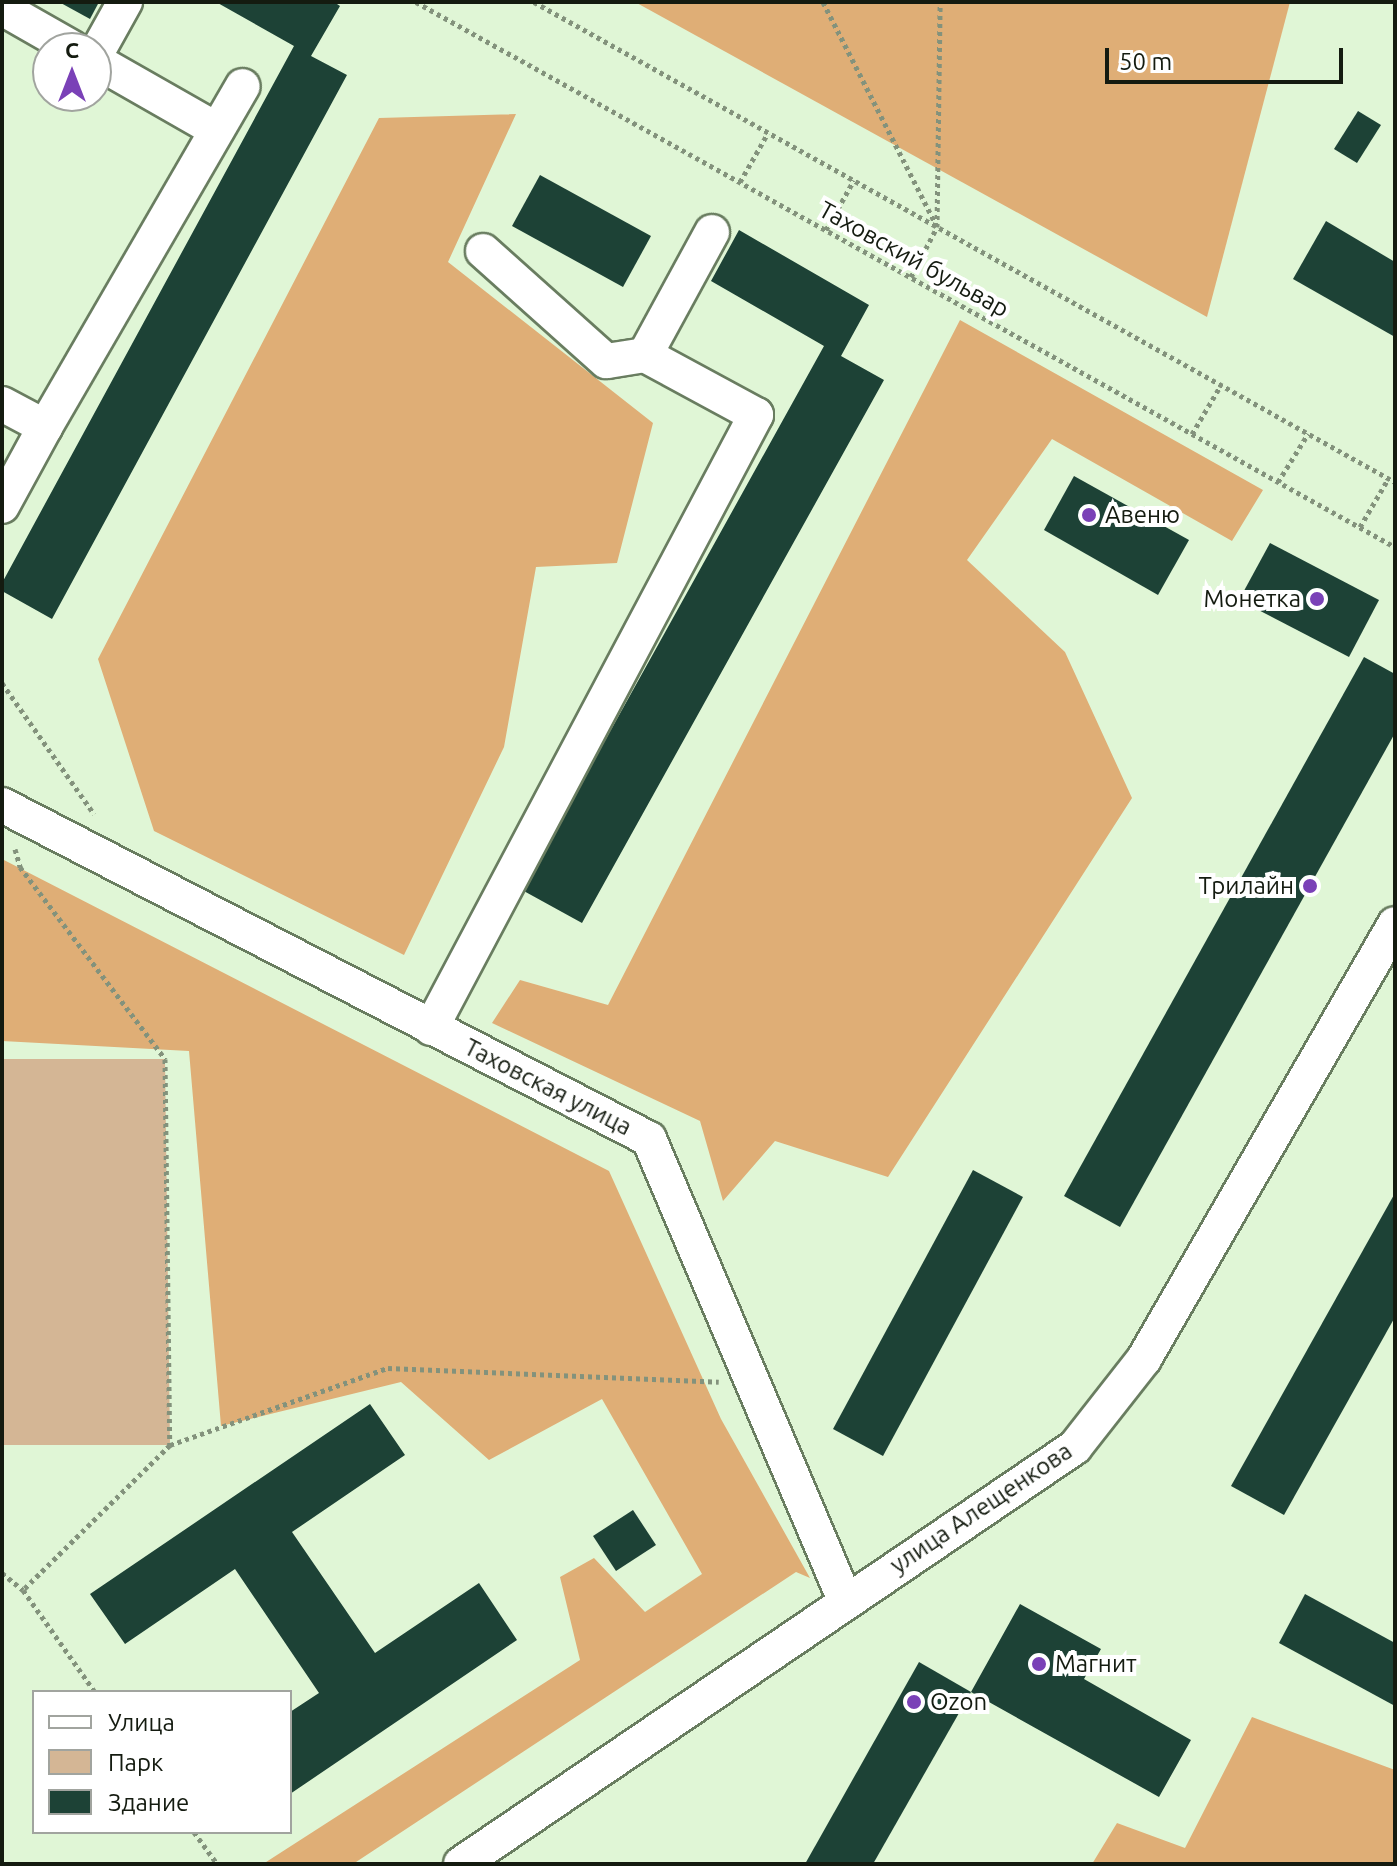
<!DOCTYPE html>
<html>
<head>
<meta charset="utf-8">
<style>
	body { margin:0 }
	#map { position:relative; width:1397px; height:1866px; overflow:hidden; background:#e0f6d6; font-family:Ubuntu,sans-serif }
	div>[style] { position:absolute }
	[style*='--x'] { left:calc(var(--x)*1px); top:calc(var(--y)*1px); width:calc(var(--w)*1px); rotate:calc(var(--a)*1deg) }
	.green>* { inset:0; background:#d4b695 }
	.forest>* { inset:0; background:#dfae76 }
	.building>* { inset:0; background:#1d4236 }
	.path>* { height:5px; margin-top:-2.5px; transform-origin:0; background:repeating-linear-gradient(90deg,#83927c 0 4px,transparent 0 8px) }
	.roads { filter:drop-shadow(2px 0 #697d60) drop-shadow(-2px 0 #697d60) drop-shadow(0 2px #697d60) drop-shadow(0 -2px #697d60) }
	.minor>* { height:34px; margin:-17px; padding:0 17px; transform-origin:17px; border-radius:17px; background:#fff }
	.dots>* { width:22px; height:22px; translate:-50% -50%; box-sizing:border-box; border:4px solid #fff; border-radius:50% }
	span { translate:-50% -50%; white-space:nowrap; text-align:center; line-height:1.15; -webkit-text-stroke:8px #fff; paint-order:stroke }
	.street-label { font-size:24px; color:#141b10 }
	.poi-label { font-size:24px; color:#141b10 }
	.left { translate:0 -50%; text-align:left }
	.right { translate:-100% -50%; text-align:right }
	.frame { position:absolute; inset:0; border:4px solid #141b10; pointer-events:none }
	.legend { position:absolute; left:32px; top:1690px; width:260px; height:144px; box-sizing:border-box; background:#fff; border:2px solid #a1a49f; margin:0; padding:10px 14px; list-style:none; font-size:24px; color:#141b10 }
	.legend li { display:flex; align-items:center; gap:16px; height:40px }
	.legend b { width:40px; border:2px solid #a1a49f }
	.north { position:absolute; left:32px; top:32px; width:80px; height:80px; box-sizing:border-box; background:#fff; border:2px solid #a1a49f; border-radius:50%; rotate:0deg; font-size:22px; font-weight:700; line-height:32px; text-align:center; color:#141b10 }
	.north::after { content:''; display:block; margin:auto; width:28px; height:36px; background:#7a41b7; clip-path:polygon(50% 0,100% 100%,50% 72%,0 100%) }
	.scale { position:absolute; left:1105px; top:48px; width:238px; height:36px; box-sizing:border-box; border:4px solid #141b10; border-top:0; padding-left:10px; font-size:24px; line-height:28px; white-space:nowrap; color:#141b10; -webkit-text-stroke:6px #fff; paint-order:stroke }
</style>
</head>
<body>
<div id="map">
	<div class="green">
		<i style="clip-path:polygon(2px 1059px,165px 1059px,170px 1445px,2px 1445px)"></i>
	</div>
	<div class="forest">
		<i style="clip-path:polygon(635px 2px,1290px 2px,1207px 317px)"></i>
		<i style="clip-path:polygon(516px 114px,448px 262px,653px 423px,617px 563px,536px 567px,504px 747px,404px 955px,154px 831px,98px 659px,379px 118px)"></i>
		<i style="clip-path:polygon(960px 320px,1263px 490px,1232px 541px,1052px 439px,967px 560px,1065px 652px,1132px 798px,888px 1177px,775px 1141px,723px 1201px,700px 1121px,492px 1023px,520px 980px,608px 1005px)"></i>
		<i style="clip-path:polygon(2px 859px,609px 1171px,721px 1419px,810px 1578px,796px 1572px,353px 1864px,263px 1864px,580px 1660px,560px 1577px,594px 1558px,645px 1612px,702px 1574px,602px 1399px,489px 1460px,401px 1382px,221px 1426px,189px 1051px,2px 1041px)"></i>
		<i style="clip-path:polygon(1252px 1717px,1395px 1770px,1395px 1864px,1092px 1864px,1117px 1823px,1185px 1848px)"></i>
	</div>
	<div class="building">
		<i style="clip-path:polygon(59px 2px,99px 2px,90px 19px)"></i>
		<i style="clip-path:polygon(216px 2px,334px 2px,340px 6px,311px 56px,347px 75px,52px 619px,2px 591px,2px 583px,294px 46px)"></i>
		<i style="clip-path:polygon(1358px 111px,1381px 125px,1357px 163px,1334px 149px)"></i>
		<i style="clip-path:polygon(540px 175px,651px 236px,623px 287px,512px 226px)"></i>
		<i style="clip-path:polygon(1326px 221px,1395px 262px,1395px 337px,1293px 279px)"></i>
		<i style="clip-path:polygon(739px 230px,869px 305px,841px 356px,884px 380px,582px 923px,522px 890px,824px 346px,711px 281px)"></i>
		<i style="clip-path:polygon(1074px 476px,1189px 540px,1158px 595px,1044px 530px)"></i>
		<i style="clip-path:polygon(1270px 543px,1379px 600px,1349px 657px,1239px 600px)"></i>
		<i style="clip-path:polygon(1364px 657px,1395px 674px,1395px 733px,1120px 1227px,1064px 1196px)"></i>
		<i style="clip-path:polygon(973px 1170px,1023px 1197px,883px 1456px,833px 1429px)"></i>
		<i style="clip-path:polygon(1395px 1193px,1395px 1317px,1284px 1515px,1231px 1486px)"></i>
		<i style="clip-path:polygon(370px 1404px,405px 1455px,292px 1532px,375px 1653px,479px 1583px,517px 1640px,290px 1794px,290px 1712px,319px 1693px,235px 1569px,125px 1644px,90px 1594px)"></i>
		<i style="clip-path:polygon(633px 1510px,656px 1545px,616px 1571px,593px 1536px)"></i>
		<i style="clip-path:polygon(1305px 1594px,1395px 1643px,1395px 1706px,1279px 1643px)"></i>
		<i style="clip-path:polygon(1020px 1604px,1101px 1649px,1084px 1679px,1191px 1740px,1159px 1797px,971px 1692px)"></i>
		<i style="clip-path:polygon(919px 1662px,971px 1692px,873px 1864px,805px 1864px)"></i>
	</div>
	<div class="path">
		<i style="--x:416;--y:2;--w:1120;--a:29.1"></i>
		<i style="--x:534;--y:2;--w:986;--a:29.14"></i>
		<i style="--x:823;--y:2;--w:252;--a:63.1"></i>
		<i style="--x:937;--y:227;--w:225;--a:-89.2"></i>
		<i style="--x:740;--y:182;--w:56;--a:-60.3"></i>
		<i style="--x:826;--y:230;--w:57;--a:-60.8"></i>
		<i style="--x:911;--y:277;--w:56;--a:-62.5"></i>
		<i style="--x:1192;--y:434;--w:57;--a:-59.4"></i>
		<i style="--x:1278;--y:482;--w:57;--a:-58"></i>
		<i style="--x:1360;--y:527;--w:56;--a:-59.7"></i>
		<i style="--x:2;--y:683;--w:160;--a:54.9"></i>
		<i style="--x:15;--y:849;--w:19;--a:74"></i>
		<i style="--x:20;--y:867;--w:241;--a:52.9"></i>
		<i style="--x:165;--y:1059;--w:386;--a:89.3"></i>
		<i style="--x:170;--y:1445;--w:206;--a:135.4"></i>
		<i style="--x:23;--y:1590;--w:125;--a:54.8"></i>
		<i style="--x:170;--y:1445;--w:231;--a:-19.5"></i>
		<i style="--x:388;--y:1368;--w:331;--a:2.4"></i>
		<i style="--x:2;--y:1573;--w:27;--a:39"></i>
		<i style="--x:194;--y:1832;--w:39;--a:54"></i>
	</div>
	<div class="roads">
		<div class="minor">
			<i style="--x:2;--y:8;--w:81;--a:29.7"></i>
			<i style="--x:96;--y:54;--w:60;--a:-60.9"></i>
			<i style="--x:96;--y:61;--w:139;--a:29.7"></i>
			<i style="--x:645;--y:355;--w:140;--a:-61.4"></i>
			<i style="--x:2;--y:404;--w:49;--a:28.1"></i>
			<i style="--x:45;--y:427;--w:90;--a:118.6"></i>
			<i style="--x:45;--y:427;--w:394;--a:-59.9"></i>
			<i style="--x:2;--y:805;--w:728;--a:27.3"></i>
			<i style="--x:649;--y:1139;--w:501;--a:66.97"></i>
			<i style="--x:431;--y:1028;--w:694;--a:-62.07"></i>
			<i style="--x:756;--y:415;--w:126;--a:-151.6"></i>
			<i style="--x:645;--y:355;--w:39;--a:171"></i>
			<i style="--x:606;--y:361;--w:165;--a:-138.2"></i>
			<i style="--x:461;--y:1864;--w:742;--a:-34.18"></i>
			<i style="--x:1075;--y:1447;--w:112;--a:-51.9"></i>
			<i style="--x:1144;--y:1359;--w:502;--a:-60.01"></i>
		</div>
	</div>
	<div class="dots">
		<i style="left:1089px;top:515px;background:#7a41b7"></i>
		<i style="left:1317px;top:599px;background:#7a41b7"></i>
		<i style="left:1310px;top:886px;background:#7a41b7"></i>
		<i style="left:1039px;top:1664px;background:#7a41b7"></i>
		<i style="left:914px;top:1702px;background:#7a41b7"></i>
	</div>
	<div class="street-label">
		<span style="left:914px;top:259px;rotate:29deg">Таховский бульвар</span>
		<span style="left:548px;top:1087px;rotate:27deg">Таховская улица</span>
		<span style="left:981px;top:1508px;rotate:-34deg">улица Алещенкова</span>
	</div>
	<div class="poi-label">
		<span class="left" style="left:1105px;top:515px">Авеню</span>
		<span class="right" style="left:1301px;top:599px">Монетка</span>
		<span class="right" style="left:1294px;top:886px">Трилайн</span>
		<span class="left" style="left:1055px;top:1664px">Магнит</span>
		<span class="left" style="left:930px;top:1702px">Ozon</span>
	</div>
	<div class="frame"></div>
	<ul class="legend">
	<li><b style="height:10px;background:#fff"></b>Улица</li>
	<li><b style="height:22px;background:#d4b695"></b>Парк</li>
	<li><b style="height:22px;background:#1d4236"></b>Здание</li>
	</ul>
	<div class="north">С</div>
	<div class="scale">50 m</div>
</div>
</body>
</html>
